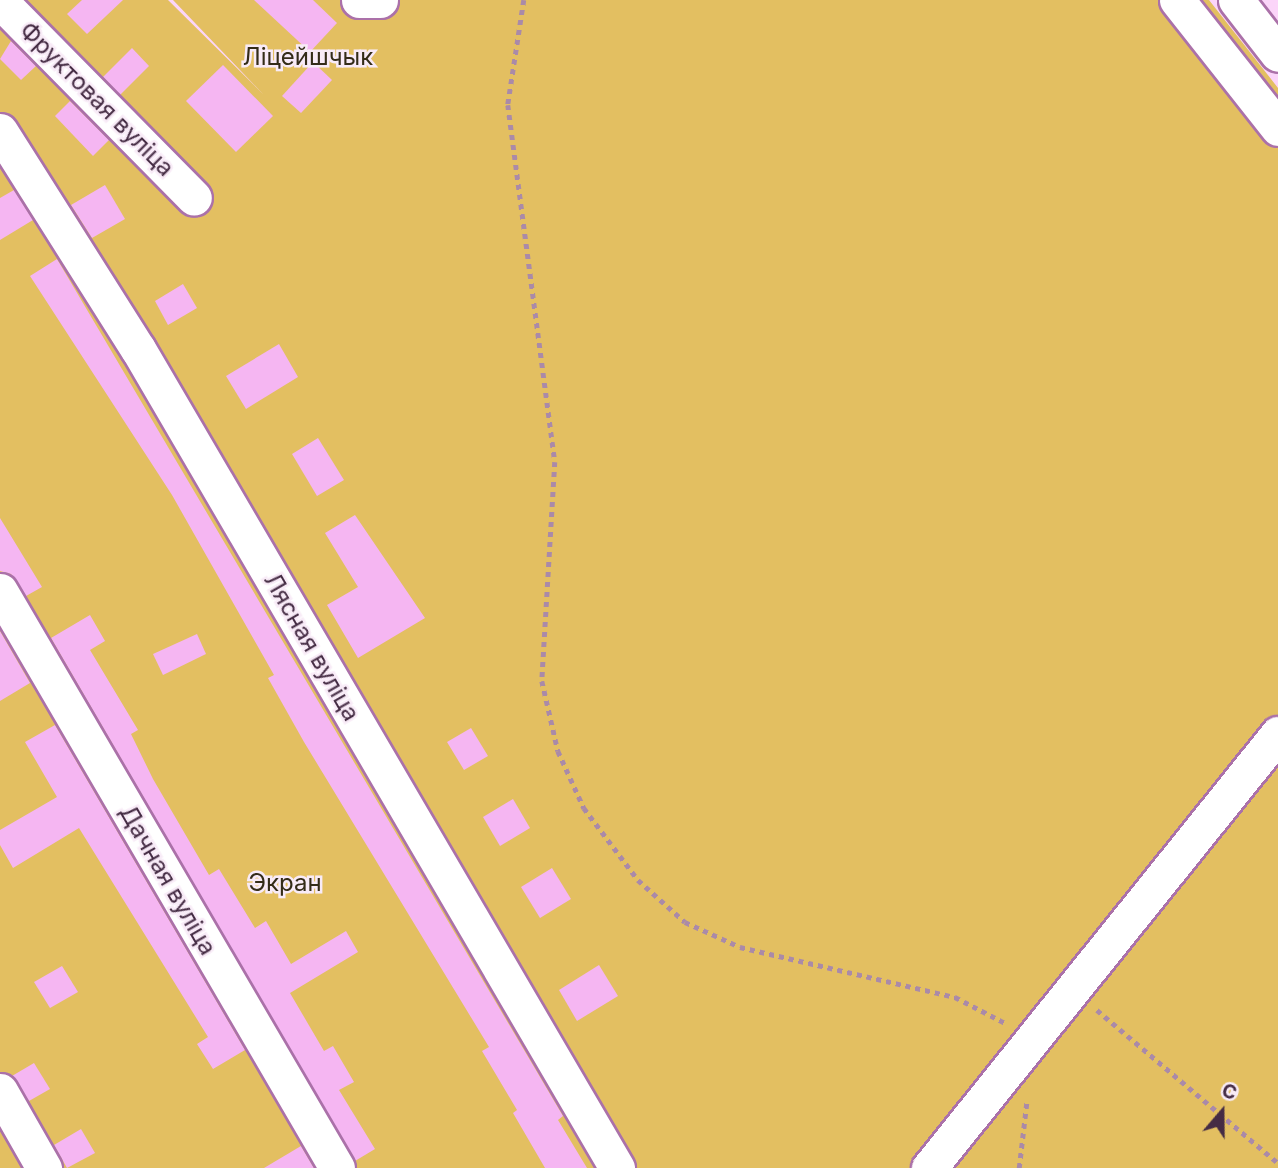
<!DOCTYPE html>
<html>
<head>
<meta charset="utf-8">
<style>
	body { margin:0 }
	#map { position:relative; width:1278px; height:1168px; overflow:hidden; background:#fbd5f9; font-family:Inter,sans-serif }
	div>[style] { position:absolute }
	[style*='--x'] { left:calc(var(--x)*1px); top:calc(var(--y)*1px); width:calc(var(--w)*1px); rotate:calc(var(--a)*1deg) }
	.green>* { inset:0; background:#e3bf61 }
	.building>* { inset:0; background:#f5b6f2 }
	.path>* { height:4.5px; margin-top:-2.25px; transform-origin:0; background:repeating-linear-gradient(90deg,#aa8aa8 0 5px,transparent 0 10px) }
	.roads { filter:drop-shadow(2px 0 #ab71a9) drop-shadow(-2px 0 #ab71a9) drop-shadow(0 2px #ab71a9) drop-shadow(0 -2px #ab71a9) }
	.minor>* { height:35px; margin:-17.5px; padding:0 17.5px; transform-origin:17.5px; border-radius:17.5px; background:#fff }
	span { translate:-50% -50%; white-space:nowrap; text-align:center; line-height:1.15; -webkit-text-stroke:5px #f8ebf7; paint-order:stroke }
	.park-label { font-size:24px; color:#342c18 }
	.street-label { font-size:24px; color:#452c44 }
	.north { position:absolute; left:1187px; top:1077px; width:70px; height:70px; -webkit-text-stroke:5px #f8ebf7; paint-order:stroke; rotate:20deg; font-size:19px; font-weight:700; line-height:28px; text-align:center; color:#452c44 }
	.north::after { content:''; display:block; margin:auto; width:24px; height:32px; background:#452c44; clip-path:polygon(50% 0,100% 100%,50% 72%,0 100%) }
</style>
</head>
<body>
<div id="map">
	<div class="green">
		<i style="clip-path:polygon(0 0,168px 0,263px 94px,173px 0,1209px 0,1278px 88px,1278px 1168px,0 1168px)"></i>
	</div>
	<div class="building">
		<i style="clip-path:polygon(82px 0,123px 0,87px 34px,67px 14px)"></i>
		<i style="clip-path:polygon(254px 0,313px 0,337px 23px,310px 52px)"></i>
		<i style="clip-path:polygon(11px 41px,36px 66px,21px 80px,0 59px)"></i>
		<i style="clip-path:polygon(132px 48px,149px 66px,120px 95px,103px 77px)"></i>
		<i style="clip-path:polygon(313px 62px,332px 80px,301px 113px,282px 96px)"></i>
		<i style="clip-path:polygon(223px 65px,273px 116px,236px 152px,186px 101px)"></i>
		<i style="clip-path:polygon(70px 101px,109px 140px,93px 156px,55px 116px)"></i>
		<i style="clip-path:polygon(105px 185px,125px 219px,92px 238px,71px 205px)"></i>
		<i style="clip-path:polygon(14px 190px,33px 220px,0 240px,0 198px)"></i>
		<i style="clip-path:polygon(57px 259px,563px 1116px,558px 1120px,587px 1168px,545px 1168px,513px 1113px,517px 1110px,482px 1051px,489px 1047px,304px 742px,268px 678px,274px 675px,172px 495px,30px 276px)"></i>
		<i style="clip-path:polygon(183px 284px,197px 308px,168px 325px,155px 301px)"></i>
		<i style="clip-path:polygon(279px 344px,298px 377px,246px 409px,226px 376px)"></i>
		<i style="clip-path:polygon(318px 438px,344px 480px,317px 496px,292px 454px)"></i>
		<i style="clip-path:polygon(355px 515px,425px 618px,358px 658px,327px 605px,358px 587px,325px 533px)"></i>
		<i style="clip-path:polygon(0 518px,42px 587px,26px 596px,11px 574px,0 571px)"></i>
		<i style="clip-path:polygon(90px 615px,105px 641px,90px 650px,138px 730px,131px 734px,153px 779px,209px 875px,219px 869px,255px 928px,266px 921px,291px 964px,346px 931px,358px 952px,290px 993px,324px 1051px,333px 1046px,354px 1082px,339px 1090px,375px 1149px,355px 1161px,51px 638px)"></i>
		<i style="clip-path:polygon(0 631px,30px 683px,0 701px)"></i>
		<i style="clip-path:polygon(197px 634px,206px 654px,163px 675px,153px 654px)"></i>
		<i style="clip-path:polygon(55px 725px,245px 1050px,213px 1069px,197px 1044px,208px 1037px,79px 828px,13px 868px,0 845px,0 830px,57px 797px,25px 742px)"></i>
		<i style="clip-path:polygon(471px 728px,488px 756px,464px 770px,447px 742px)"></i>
		<i style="clip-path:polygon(513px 799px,530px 828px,500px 846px,483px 817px)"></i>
		<i style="clip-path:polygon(552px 868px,571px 899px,540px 918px,521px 887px)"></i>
		<i style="clip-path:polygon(599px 965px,618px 996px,577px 1021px,559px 990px)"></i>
		<i style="clip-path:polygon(62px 966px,78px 992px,50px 1008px,34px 982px)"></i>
		<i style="clip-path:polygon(34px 1063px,50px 1089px,29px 1101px,12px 1076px)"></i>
		<i style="clip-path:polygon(81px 1129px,95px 1153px,67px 1168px,54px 1145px)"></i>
		<i style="clip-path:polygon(301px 1146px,314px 1168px,264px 1168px)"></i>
	</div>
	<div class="path">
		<i style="--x:524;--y:0;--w:106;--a:98.7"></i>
		<i style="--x:508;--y:105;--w:360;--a:82.5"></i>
		<i style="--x:555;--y:462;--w:219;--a:93.4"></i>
		<i style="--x:542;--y:681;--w:72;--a:77.1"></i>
		<i style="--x:558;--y:751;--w:63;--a:65.5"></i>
		<i style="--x:584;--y:808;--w:90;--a:53.1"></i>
		<i style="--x:638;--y:880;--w:63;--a:41.8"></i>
		<i style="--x:685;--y:922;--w:60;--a:24.4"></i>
		<i style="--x:740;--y:947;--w:221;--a:13.1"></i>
		<i style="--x:955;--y:997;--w:59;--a:27.4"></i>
		<i style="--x:1097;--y:1010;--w:237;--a:40.2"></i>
		<i style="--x:1019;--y:1168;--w:69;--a:-83.4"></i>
	</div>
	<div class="roads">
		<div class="minor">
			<i style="--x:359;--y:0;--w:21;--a:0"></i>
			<i style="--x:1177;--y:0;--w:163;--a:51.7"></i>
			<i style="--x:1236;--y:0;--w:68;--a:52.1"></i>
			<i style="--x:0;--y:1;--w:276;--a:45.4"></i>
			<i style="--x:0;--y:131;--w:258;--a:57.7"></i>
			<i style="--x:138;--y:349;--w:949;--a:59.68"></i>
			<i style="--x:0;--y:591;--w:668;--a:59.71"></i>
			<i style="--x:0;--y:1091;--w:89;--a:60.3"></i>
			<i style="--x:929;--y:1168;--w:557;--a:-51.2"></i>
		</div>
	</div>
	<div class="park-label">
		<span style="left:308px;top:57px">Ліцейшчык</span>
		<span style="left:285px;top:883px">Экран</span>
	</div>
	<div class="street-label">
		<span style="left:97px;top:99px;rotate:45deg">Фруктовая вуліца</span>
		<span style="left:312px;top:647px;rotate:60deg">Лясная вуліца</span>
		<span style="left:168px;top:880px;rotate:60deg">Дачная вуліца</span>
	</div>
	<div class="north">С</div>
</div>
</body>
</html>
